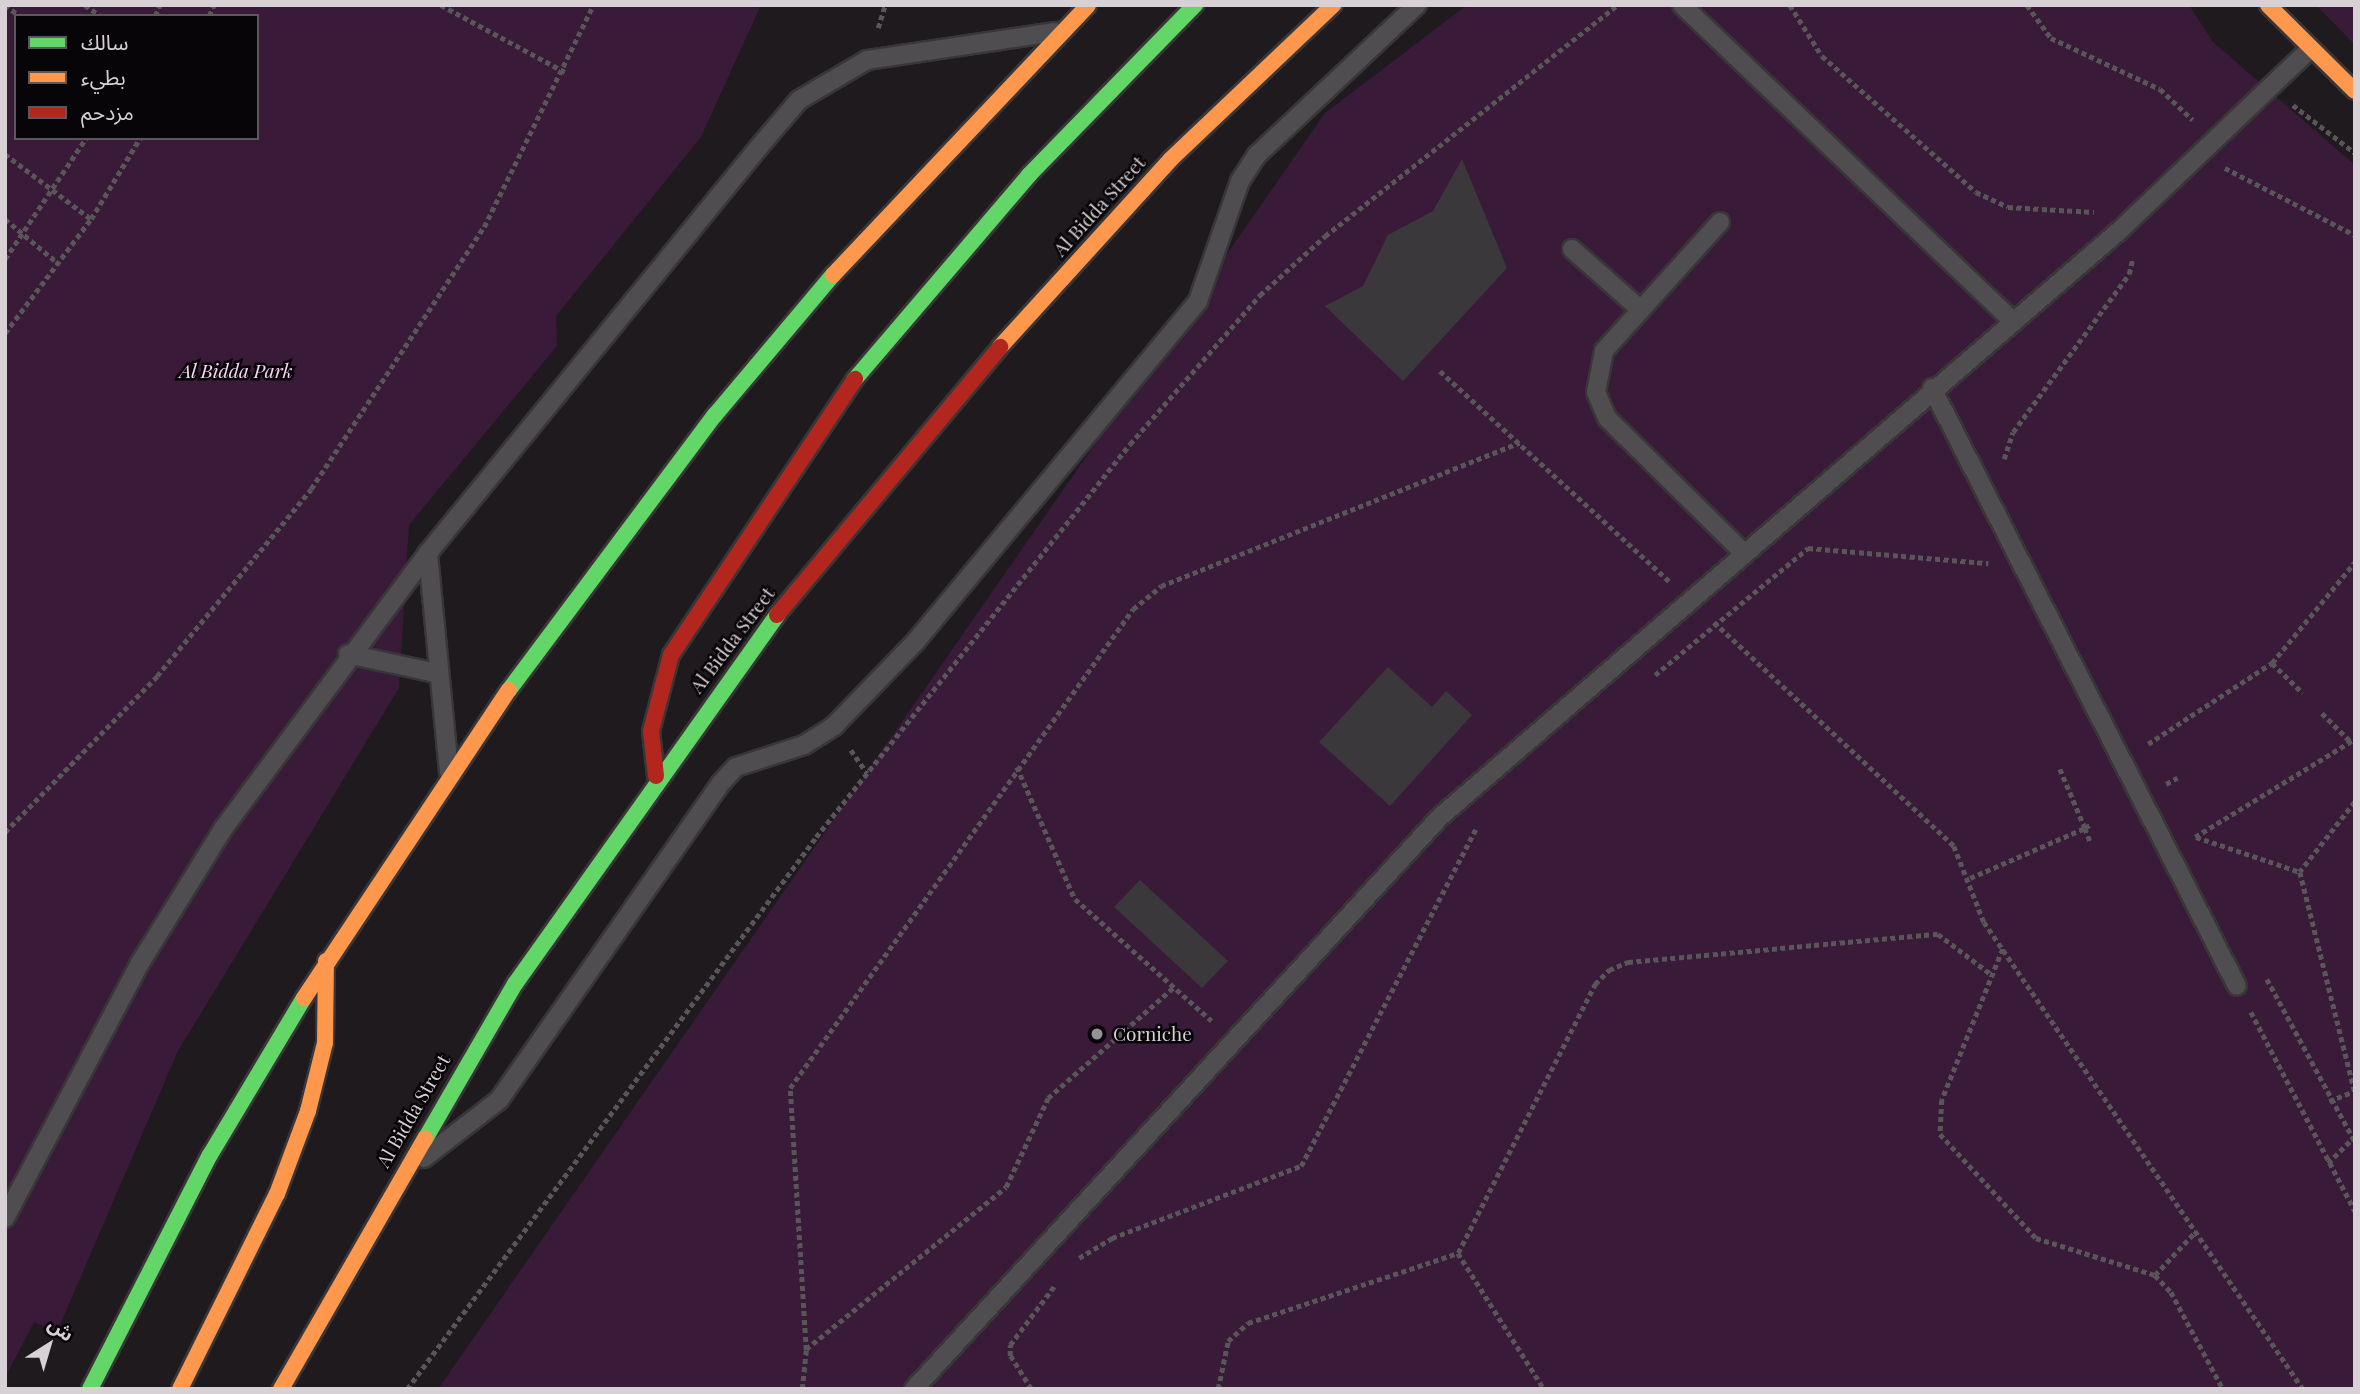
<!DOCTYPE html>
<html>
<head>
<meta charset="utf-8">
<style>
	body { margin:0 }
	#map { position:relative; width:2360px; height:1394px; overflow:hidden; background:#1e1a1e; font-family:"Playfair Display","Noto Sans Arabic",serif }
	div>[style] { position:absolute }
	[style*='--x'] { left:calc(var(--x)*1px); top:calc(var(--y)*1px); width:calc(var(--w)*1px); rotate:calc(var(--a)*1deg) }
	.green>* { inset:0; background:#391a38 }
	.building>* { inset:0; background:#3b383b }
	.path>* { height:4.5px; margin-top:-2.25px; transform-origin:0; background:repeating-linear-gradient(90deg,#585658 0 5px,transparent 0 8.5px) }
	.roads { filter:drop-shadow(2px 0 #393638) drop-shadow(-2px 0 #393638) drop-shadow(0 2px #393638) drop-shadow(0 -2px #393638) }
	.lane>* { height:18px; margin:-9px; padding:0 9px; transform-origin:9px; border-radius:9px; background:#504d50 }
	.fast>* { height:16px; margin:-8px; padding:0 8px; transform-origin:8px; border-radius:8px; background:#63d668 }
	.slow>* { height:16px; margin:-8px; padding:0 8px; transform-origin:8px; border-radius:8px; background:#ff974d }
	.jam>* { height:16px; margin:-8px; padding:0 8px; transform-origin:8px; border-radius:8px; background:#b3261e }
	.dots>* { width:19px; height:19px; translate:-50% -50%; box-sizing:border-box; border:4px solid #080508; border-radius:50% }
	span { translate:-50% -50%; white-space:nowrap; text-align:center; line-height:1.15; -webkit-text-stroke:5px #080508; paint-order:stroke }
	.street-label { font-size:19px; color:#d7d1d6 }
	.park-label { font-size:19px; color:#f9d5f6; font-style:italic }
	.poi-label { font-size:19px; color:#d7d1d6 }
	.left { translate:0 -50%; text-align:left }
	.frame { position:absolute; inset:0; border:7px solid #d7d1d6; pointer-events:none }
	.legend { position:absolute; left:14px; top:14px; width:245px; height:126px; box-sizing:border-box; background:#080508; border:2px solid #5b575a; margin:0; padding:9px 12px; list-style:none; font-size:21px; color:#d7d1d6 }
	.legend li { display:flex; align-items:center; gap:14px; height:35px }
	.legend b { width:35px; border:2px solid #5b575a }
	.north { position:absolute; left:14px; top:1310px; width:70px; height:70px; -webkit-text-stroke:5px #080508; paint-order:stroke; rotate:37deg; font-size:19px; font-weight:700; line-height:28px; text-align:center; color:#d7d1d6 }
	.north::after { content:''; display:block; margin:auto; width:24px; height:32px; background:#d7d1d6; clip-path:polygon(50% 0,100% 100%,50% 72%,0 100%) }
</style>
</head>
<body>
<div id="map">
	<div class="green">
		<i style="clip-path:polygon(evenodd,5px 5px,761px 5px,701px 137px,556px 316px,557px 346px,409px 525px,399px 688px,178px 1051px,57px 1332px,34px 1322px,5px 1378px,5px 5px,16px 16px,257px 16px,257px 138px,16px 138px,16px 16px)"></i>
		<i style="clip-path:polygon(1467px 5px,2189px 5px,2213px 42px,2355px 165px,2355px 1389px,438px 1389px,1325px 113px)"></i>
		<i style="clip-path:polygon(2316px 5px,2355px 5px,2355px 45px)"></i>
	</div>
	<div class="building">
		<i style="clip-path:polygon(1462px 159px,1507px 268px,1403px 381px,1325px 306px,1363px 286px,1388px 235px,1433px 211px)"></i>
		<i style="clip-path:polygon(1388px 667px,1432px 707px,1446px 691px,1472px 715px,1390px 806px,1319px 742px)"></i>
		<i style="clip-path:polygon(1140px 880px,1228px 961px,1202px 988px,1114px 907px)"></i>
	</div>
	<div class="path">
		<i style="--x:5;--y:5;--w:19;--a:36"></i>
		<i style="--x:85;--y:5;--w:19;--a:35"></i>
		<i style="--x:441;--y:5;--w:141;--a:28.4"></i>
		<i style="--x:1790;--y:5;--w:60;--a:57.9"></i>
		<i style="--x:1822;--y:56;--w:205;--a:41.4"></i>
		<i style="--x:1976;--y:192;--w:35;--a:25"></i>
		<i style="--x:2008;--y:207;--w:86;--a:3.3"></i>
		<i style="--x:2027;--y:5;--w:41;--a:54"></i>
		<i style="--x:2051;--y:38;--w:120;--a:25.1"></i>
		<i style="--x:2160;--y:89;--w:45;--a:43.2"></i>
		<i style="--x:155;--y:16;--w:12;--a:-66"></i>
		<i style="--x:209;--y:16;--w:12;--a:-66"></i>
		<i style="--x:878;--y:28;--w:24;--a:-73"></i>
		<i style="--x:2293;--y:105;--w:78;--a:37.7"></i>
		<i style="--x:5;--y:154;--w:108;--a:37.1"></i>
		<i style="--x:2225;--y:168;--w:146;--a:27.3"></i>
		<i style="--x:5;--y:219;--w:70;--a:39.8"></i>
		<i style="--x:5;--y:259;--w:146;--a:-56.2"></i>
		<i style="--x:5;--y:333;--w:143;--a:-53"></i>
		<i style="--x:91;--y:219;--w:95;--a:-58.8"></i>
		<i style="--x:1440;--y:371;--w:311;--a:42.5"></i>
		<i style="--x:2004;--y:459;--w:28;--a:-72"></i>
		<i style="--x:2013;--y:432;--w:196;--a:-53.7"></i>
		<i style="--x:2129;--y:274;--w:17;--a:-77"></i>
		<i style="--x:1714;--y:622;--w:328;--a:43"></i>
		<i style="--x:1954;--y:846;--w:82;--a:68.5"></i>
		<i style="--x:1984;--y:922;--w:566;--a:55.66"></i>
		<i style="--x:2272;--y:663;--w:43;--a:44.1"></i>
		<i style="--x:1655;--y:675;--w:199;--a:-39.7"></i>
		<i style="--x:1808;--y:548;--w:181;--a:4.8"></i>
		<i style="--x:2322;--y:713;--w:42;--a:45"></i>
		<i style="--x:2148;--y:744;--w:148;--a:-33.2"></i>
		<i style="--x:2272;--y:663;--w:131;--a:-50.6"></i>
		<i style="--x:851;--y:750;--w:28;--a:55"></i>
		<i style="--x:1017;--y:767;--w:144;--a:66.3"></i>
		<i style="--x:1075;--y:899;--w:183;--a:41.7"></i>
		<i style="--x:2060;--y:769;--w:64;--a:67"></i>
		<i style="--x:2085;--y:828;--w:7;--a:-34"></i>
		<i style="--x:2166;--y:784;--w:13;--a:-29"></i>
		<i style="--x:2355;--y:802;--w:89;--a:128.2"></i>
		<i style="--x:2300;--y:872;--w:228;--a:76"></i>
		<i style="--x:5;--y:832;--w:218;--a:-45.7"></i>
		<i style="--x:157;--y:676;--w:242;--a:-50.5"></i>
		<i style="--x:311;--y:489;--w:314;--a:-56.6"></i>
		<i style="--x:484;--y:227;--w:247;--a:-63.8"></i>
		<i style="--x:2195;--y:837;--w:188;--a:-31.5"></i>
		<i style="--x:2196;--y:837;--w:110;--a:18.6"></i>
		<i style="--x:1970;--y:878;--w:125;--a:-23.5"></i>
		<i style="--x:2085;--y:828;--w:17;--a:69"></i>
		<i style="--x:2003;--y:949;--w:163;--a:112"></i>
		<i style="--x:1942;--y:1100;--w:34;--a:93"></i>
		<i style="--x:1940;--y:1134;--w:142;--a:47.3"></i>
		<i style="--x:2036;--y:1238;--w:125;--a:17.3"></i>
		<i style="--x:2155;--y:1275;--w:23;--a:47"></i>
		<i style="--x:2171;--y:1292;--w:110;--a:61.8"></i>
		<i style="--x:2267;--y:979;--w:185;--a:61.6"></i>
		<i style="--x:2251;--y:1012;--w:225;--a:62.4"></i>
		<i style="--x:2329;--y:1101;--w:26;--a:-21"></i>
		<i style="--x:2328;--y:1163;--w:34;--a:-45"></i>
		<i style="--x:1458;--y:1253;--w:161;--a:57.7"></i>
		<i style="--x:1079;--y:1258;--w:39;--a:-31"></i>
		<i style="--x:1112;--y:1238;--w:202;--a:-20.9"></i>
		<i style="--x:1301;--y:1166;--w:380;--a:-62.6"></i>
		<i style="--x:2155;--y:1275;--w:60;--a:-47"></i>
		<i style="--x:806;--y:1349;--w:257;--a:-39"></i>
		<i style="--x:1006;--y:1187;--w:98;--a:-64.7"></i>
		<i style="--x:1048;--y:1098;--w:168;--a:-41.4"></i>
		<i style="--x:407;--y:1389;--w:687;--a:-53.46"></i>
		<i style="--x:816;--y:837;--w:503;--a:-51.38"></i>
		<i style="--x:1130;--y:444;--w:198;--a:-48.9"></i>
		<i style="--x:1260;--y:295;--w:88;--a:-42.2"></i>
		<i style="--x:1325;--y:236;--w:372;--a:-38.3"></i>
		<i style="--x:802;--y:1389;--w:39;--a:-84"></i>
		<i style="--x:806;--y:1350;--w:262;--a:-93.5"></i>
		<i style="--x:790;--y:1088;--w:589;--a:-54.39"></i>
		<i style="--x:1133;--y:609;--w:36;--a:-39"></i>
		<i style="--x:1161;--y:586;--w:386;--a:-21.8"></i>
		<i style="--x:1031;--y:1389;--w:39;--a:-122"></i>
		<i style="--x:1010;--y:1356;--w:11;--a:-90"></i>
		<i style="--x:1010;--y:1345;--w:75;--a:-53.1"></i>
		<i style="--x:1218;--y:1389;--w:49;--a:-78.2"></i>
		<i style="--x:1228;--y:1341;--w:27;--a:-42"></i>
		<i style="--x:1248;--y:1323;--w:221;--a:-18.4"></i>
		<i style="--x:1458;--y:1253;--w:302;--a:-63"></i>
		<i style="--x:1595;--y:984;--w:20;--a:-45"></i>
		<i style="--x:1609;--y:970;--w:21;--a:-23"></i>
		<i style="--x:1628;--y:962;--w:311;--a:-5.2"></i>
		<i style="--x:1938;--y:934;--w:68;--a:37.2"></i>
	</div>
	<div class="roads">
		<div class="lane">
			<i style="--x:1682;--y:5;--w:456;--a:43.7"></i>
			<i style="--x:1720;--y:222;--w:173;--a:132"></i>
			<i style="--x:1604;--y:351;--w:42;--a:101"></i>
			<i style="--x:1596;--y:392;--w:28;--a:67"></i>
			<i style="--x:1607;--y:418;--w:191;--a:44.6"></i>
			<i style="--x:1572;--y:249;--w:92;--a:41.5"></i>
			<i style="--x:1932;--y:388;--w:671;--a:62.98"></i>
			<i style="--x:348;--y:654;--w:90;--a:12.2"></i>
			<i style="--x:449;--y:772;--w:220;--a:-95.5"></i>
			<i style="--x:428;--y:553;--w:524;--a:-50.81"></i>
			<i style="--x:759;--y:147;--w:62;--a:-49.6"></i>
			<i style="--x:799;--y:100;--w:79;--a:-30.5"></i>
			<i style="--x:867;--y:60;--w:190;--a:-8.5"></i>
			<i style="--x:424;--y:1158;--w:95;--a:-37.7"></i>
			<i style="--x:499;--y:1100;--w:386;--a:-55"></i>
			<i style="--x:720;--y:784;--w:23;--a:-47"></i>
			<i style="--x:736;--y:767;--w:71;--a:-17.9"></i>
			<i style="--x:804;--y:745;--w:36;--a:-32"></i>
			<i style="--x:834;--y:726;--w:118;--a:-46"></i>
			<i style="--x:916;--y:641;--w:442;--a:-50.3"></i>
			<i style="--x:1198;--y:301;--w:127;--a:-70.7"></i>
			<i style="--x:1240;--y:181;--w:30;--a:-57"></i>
			<i style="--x:1256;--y:156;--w:221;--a:-43.2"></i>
			<i style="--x:5;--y:1218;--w:289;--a:-62.1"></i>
			<i style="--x:140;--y:963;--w:158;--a:-58.2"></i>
			<i style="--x:223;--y:829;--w:344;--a:-53.4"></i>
			<i style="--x:914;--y:1389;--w:777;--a:-47.4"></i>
			<i style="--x:1440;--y:817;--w:897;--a:-40.8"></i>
			<i style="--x:2119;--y:231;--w:264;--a:-43.6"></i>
		</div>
		<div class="fast">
			<i style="--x:855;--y:379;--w:268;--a:-49.5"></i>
			<i style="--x:1029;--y:175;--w:238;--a:-45.7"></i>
			<i style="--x:509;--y:690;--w:344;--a:-53.2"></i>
			<i style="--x:715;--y:415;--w:183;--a:-49.9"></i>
			<i style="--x:425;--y:1139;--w:179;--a:-59.9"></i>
			<i style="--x:515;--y:984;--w:453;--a:-54.6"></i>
			<i style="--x:90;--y:1389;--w:263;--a:-62.9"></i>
			<i style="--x:210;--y:1155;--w:183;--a:-59.1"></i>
		</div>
		<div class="slow">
			<i style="--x:2268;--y:5;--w:122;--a:44.7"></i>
			<i style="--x:833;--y:275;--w:371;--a:-46.6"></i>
			<i style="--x:1000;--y:347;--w:254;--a:-47.7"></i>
			<i style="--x:1171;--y:159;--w:224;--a:-43.5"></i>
			<i style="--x:304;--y:998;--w:370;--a:-56.4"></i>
			<i style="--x:180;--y:1389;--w:218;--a:-63.6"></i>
			<i style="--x:277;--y:1194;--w:89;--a:-69.5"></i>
			<i style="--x:308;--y:1111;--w:70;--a:-76"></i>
			<i style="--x:325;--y:1043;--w:82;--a:-89.3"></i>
			<i style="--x:281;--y:1389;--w:289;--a:-60.1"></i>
		</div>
		<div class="jam">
			<i style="--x:777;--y:615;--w:349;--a:-50.2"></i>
			<i style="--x:656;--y:776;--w:45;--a:-96.3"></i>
			<i style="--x:651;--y:731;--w:79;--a:-75.3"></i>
			<i style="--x:671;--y:655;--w:332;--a:-56.3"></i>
		</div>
	</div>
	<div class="dots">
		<i style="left:1097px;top:1034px;background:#969196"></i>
	</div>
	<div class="street-label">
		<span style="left:1099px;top:206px;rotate:-48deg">Al Bidda Street</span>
		<span style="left:732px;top:640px;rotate:-53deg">Al Bidda Street</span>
		<span style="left:413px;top:1111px;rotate:-60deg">Al Bidda Street</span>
	</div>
	<div class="park-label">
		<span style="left:236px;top:371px">Al Bidda Park</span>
	</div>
	<div class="poi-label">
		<span class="left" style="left:1113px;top:1034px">Corniche</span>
	</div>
	<div class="frame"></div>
	<ul class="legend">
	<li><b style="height:9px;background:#63d668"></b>سالك</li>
	<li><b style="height:9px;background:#ff974d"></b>بطيء</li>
	<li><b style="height:9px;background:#b3261e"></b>مزدحم</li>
	</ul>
	<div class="north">ش</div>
</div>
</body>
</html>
